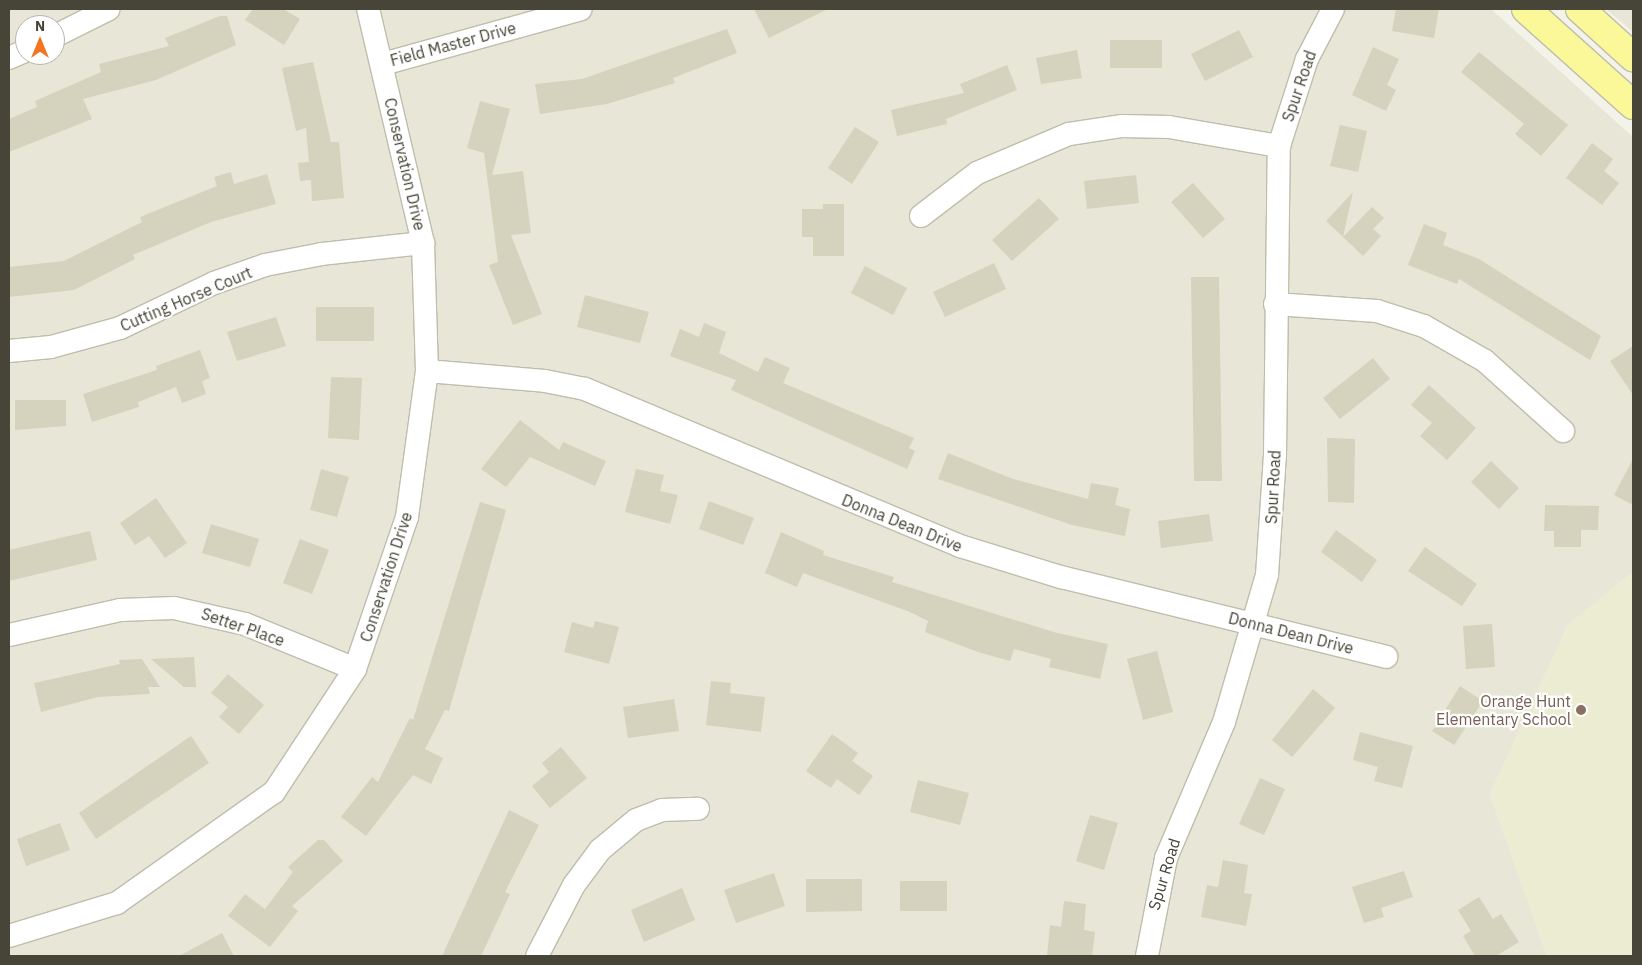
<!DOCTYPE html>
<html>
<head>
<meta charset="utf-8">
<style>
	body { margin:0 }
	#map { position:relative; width:1642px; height:965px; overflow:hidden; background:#f4f3e9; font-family:"IBM Plex Sans",sans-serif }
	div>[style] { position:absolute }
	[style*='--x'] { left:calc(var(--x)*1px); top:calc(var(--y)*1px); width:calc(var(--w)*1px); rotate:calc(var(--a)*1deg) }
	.residential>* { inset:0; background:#e8e6d7 }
	.education>* { inset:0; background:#ececd3 }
	.building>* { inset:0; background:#d5d2be }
	.roads { filter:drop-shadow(1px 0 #bfbdab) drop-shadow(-1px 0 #bfbdab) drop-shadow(0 1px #bfbdab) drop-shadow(0 -1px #bfbdab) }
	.minor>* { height:22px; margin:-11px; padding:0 11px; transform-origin:11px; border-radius:11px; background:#fff }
	.major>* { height:28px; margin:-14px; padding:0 14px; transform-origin:14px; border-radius:14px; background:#fbf89a }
	.dots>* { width:14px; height:14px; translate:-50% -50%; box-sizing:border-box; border:2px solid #fff; border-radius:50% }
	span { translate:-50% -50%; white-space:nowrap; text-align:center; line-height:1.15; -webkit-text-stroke:4.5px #fff; paint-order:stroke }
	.street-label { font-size:16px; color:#474537 }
	.education-label { font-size:16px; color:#785e54 }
	.right { translate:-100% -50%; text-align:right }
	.frame { position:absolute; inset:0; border:10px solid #474537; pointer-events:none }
	.north { position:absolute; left:15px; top:15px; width:50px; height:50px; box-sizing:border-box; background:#fff; border:1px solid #b5b5af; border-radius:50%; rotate:0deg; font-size:14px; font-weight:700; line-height:20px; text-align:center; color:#474537 }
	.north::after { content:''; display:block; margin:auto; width:18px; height:22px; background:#f4741f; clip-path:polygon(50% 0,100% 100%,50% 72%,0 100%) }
</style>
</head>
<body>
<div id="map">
	<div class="residential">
		<i style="clip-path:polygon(evenodd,9px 9px,1491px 9px,1633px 137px,1633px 572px,1568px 625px,1490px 794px,1547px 956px,9px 956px,9px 9px,25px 25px,55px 25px,55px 55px,25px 55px,25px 25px)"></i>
		<i style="clip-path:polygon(1606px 9px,1633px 9px,1633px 32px)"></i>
	</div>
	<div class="education">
		<i style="clip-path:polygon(1633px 572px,1633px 956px,1547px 956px,1490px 794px,1568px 625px)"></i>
	</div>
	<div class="building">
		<i style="clip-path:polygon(253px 9px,283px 9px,300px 19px,284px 45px,245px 20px)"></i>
		<i style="clip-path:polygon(754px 9px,828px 9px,769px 38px)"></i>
		<i style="clip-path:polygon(1396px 9px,1439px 9px,1434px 38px,1392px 31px)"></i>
		<i style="clip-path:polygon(220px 16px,227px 16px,236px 45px,156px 80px,83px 99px,92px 119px,9px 152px,9px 119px,37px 107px,35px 101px,101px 72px,99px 64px,169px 46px,165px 38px)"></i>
		<i style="clip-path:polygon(727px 29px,737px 53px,673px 78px,675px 83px,607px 104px,540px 114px,535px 84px,582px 79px)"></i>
		<i style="clip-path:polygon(1239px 30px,1253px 57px,1205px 81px,1191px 54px)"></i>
		<i style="clip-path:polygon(1110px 40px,1162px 40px,1162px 68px,1110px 68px)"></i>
		<i style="clip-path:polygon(1373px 47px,1399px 59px,1387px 85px,1396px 90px,1386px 111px,1352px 95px)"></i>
		<i style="clip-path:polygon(1077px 50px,1082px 78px,1041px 84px,1036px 58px)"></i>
		<i style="clip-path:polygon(1479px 52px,1568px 125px,1541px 156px,1515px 134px,1524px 124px,1461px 72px)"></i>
		<i style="clip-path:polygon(313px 62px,331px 142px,339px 142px,344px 198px,312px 201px,311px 180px,300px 181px,298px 163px,309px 162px,306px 128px,296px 131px,282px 68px)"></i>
		<i style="clip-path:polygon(1007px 65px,1017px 90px,946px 119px,947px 124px,897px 136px,891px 110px,964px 93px,960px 84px)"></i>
		<i style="clip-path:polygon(480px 101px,510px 109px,492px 175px,523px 171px,531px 233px,511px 235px,542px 314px,513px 325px,489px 265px,498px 262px,484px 153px,467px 148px)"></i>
		<i style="clip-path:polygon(1340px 125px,1367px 131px,1358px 172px,1330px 166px)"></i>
		<i style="clip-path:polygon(855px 127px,879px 142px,852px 184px,828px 168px)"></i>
		<i style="clip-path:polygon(1592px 143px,1613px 159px,1604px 171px,1619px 183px,1602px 205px,1566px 178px)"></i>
		<i style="clip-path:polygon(231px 172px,234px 184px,267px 174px,276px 204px,211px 222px,133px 255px,135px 259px,74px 290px,9px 297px,9px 267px,64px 261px,142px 222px,140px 217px,217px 186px,214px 177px)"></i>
		<i style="clip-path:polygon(1136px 175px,1139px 203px,1087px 209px,1084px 181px)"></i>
		<i style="clip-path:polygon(1193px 183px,1225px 219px,1203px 238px,1171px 202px)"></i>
		<i style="clip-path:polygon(1353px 192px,1343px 237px,1372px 207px,1384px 218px,1373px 229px,1381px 236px,1363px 256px,1326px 221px)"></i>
		<i style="clip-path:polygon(1039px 198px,1059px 219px,1012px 261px,992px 240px)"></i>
		<i style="clip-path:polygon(823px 204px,844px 204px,844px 256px,813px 256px,813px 237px,802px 237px,802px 209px,823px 209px)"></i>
		<i style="clip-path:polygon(1424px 224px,1447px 233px,1443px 245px,1479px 259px,1601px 336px,1590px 360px,1459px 279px,1457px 284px,1408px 265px)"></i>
		<i style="clip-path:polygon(994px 263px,1006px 289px,945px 317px,933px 292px)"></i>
		<i style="clip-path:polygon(865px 266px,907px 288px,893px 315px,851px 293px)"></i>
		<i style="clip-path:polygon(1191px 277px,1219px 277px,1222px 481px,1194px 481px)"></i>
		<i style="clip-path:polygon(585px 295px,649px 312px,640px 343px,577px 327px)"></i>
		<i style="clip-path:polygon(316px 307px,374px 307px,374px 341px,316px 341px)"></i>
		<i style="clip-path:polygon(276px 317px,286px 346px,237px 361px,227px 332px)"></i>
		<i style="clip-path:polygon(704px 323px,726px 332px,719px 353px,758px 372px,765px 357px,790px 368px,783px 383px,914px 438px,909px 448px,915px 451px,907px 469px,731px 390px,736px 380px,670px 356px,680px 329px,699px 337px)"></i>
		<i style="clip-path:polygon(1633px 346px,1633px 395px,1610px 361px)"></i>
		<i style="clip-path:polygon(200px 350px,210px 378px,202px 381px,206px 394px,182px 403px,176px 387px,138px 402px,139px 407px,92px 422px,83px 394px,157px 370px,156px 366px)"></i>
		<i style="clip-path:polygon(1373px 358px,1390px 379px,1340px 419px,1323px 398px)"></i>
		<i style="clip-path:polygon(331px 377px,362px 378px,359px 440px,328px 438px)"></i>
		<i style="clip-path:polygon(1429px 385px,1476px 428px,1447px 460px,1420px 436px,1432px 423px,1411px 405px)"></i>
		<i style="clip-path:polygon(15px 400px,66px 400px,66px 426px,15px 430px)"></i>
		<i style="clip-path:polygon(520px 420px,559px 450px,563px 442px,606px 461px,595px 486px,530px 457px,506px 487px,481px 469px)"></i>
		<i style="clip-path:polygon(1327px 438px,1355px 439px,1354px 503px,1328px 502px)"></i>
		<i style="clip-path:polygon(948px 453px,1013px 479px,1088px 499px,1091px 483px,1119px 488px,1115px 505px,1130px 509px,1125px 536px,1072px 525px,938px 479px)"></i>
		<i style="clip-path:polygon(1633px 459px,1633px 505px,1614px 495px)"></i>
		<i style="clip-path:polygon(1491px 461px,1519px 488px,1499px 509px,1471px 482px)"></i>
		<i style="clip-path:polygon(321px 469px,349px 477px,337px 517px,310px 510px)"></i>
		<i style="clip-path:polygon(636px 469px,664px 475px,660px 491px,678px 495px,670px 524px,625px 512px)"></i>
		<i style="clip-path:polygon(156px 498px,187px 543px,165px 558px,149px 536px,135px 545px,120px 523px)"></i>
		<i style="clip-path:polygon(709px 501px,754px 518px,743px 545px,699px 529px)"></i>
		<i style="clip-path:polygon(480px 502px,506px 510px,449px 711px,445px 710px,425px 749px,443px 758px,431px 784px,413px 775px,366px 836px,341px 817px,372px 777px,378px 782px,410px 718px,413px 720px)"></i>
		<i style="clip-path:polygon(1545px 505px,1599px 506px,1598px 530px,1581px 530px,1581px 547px,1554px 547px,1554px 531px,1544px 531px)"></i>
		<i style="clip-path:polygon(1209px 514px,1213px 541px,1161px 548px,1158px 521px)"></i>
		<i style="clip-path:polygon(211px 524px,259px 539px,250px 567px,202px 553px)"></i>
		<i style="clip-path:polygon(1336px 530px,1377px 560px,1362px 582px,1321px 552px)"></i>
		<i style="clip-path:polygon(90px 531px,97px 560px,9px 581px,9px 550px)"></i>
		<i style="clip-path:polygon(781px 532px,824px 551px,823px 555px,894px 577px,892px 582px,1057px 633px,1108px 644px,1100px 679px,1049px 667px,1051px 659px,1014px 649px,1010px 661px,978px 652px,925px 632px,928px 621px,910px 612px,803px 573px,797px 587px,765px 573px)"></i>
		<i style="clip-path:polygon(300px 539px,329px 550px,312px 594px,283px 583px)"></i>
		<i style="clip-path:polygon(1425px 547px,1477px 584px,1462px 606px,1408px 571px)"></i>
		<i style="clip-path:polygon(595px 621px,619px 627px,609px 664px,564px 652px,572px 622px,593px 628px)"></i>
		<i style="clip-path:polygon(1492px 624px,1495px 667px,1466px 669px,1463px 626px)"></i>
		<i style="clip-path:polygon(1157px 651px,1173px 712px,1143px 720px,1127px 659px)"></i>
		<i style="clip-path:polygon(194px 657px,196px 687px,184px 687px,151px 659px)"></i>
		<i style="clip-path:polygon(142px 659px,160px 687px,148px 687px,150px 694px,98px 697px,41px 712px,34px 683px,120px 664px,119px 660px)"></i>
		<i style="clip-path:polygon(228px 674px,264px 705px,239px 734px,219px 717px,228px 707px,211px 693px)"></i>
		<i style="clip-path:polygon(711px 681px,731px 683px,730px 693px,765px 697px,761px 732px,706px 725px)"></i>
		<i style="clip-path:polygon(1460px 686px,1483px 701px,1454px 745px,1432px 731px)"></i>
		<i style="clip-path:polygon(1313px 689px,1335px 708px,1292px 757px,1272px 740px)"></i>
		<i style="clip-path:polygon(674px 699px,679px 731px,628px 738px,623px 707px)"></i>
		<i style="clip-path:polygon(1360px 732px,1413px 746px,1402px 788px,1374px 781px,1378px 767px,1353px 760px)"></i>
		<i style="clip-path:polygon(832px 734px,858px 753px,852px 761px,873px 776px,859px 795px,837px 779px,831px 788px,806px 771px)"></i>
		<i style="clip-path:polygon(191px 736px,209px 763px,96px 839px,79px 813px)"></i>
		<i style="clip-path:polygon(561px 747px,587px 778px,550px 808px,532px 786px,549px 772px,542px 763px)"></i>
		<i style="clip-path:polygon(1260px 778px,1285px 789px,1264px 835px,1239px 824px)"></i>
		<i style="clip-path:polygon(918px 780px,969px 793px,960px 825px,910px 812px)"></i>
		<i style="clip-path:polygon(509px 810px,539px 825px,505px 892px,510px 894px,481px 956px,442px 956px)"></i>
		<i style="clip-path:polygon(1090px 815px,1118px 823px,1104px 870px,1076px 861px)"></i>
		<i style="clip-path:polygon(60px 823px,70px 850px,26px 866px,17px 839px)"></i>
		<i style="clip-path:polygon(318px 840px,324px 840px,343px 861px,292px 906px,298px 911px,270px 947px,228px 916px,245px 894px,265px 909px,293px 872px,288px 867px)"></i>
		<i style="clip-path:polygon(1223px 860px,1248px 865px,1244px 893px,1252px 894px,1246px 926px,1201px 917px,1207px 885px,1218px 887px)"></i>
		<i style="clip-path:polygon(1404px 871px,1413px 897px,1381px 908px,1384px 917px,1364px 923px,1352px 887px)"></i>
		<i style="clip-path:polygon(774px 873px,785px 906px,736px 923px,724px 890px)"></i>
		<i style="clip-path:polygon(806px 879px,862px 879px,862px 911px,806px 912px)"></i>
		<i style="clip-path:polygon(900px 881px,947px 881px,947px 911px,900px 911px)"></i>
		<i style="clip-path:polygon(682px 888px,695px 920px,644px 942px,631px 910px)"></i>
		<i style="clip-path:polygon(1479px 897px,1493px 919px,1501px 914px,1519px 942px,1496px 956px,1475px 956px,1463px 936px,1471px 931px,1458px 910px)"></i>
		<i style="clip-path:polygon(1064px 901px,1086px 904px,1084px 930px,1095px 932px,1092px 956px,1047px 956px,1050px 925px,1061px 927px)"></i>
		<i style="clip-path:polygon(222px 933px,234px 956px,179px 956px)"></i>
	</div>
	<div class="roads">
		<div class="minor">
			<i style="--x:55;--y:36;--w:60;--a:-26.6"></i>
			<i style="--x:9;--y:58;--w:17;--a:-24"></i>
			<i style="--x:383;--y:64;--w:205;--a:-15.5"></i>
			<i style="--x:921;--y:216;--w:71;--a:-37.5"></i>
			<i style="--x:977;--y:173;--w:100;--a:-23"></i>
			<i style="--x:1069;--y:134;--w:54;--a:-8.6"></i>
			<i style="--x:1122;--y:126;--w:47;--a:1.2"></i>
			<i style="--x:1169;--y:127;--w:112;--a:9.8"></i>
			<i style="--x:1275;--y:304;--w:102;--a:3.9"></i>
			<i style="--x:1377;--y:311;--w:49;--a:17.7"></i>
			<i style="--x:1424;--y:326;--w:70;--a:29.8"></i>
			<i style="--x:1485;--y:361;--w:105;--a:41.9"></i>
			<i style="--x:9;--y:351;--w:42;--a:-5.4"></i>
			<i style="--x:51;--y:347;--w:72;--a:-15.4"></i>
			<i style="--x:120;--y:328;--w:104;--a:-25.6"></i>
			<i style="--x:214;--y:283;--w:54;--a:-19.4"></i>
			<i style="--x:265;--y:265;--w:58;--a:-10.9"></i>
			<i style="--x:322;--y:254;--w:102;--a:-6.2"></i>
			<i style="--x:427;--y:371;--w:118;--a:4.8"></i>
			<i style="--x:545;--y:381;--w:41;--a:11.3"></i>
			<i style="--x:585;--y:389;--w:407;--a:22.7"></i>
			<i style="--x:960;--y:546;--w:106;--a:17.1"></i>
			<i style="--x:1061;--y:577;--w:335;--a:13.8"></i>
			<i style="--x:9;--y:635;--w:114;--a:-12.7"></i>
			<i style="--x:120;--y:610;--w:54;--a:-2.1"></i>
			<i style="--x:174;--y:608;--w:73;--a:12.7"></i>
			<i style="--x:245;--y:624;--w:119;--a:22.2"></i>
			<i style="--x:9;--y:936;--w:113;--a:-17"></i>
			<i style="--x:117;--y:903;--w:192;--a:-35.3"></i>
			<i style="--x:274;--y:792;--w:147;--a:-56.6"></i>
			<i style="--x:355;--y:669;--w:161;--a:-71.1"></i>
			<i style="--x:407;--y:517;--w:147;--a:-82.2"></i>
			<i style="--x:427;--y:371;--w:128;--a:-91.8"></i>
			<i style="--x:423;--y:243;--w:240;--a:-103.2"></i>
			<i style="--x:537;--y:956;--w:80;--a:-62.5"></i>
			<i style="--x:574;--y:885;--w:44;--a:-53.4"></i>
			<i style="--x:600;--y:850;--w:47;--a:-39.8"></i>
			<i style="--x:636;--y:820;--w:28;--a:-21"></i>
			<i style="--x:662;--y:810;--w:36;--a:-2"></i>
			<i style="--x:1147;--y:956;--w:100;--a:-79"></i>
			<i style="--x:1166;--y:858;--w:148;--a:-66.9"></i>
			<i style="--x:1224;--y:722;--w:153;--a:-73.7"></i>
			<i style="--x:1267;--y:575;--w:120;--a:-86.2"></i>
			<i style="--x:1275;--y:455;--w:309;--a:-89.3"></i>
			<i style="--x:1279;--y:146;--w:91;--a:-72.2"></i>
			<i style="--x:1307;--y:59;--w:56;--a:-62.5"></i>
		</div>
		<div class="major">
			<i style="--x:1526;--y:9;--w:144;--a:41.9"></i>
			<i style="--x:1580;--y:9;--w:72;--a:42.2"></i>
		</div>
	</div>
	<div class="dots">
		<i style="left:1581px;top:710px;background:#8d6e63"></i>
	</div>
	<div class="street-label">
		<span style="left:453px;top:44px;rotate:-15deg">Field Master Drive</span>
		<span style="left:1299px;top:86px;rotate:-71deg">Spur Road</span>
		<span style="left:405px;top:164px;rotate:77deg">Conservation Drive</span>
		<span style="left:186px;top:299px;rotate:-23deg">Cutting Horse Court</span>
		<span style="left:1273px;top:487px;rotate:-87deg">Spur Road</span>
		<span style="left:902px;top:523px;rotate:22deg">Donna Dean Drive</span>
		<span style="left:386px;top:577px;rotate:-72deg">Conservation Drive</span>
		<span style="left:243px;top:627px;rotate:19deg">Setter Place</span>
		<span style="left:1291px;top:633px;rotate:14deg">Donna Dean Drive</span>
		<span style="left:1164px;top:874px;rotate:-73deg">Spur Road</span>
	</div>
	<div class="education-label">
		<span class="right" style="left:1571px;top:710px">Orange Hunt<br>Elementary School</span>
	</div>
	<div class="frame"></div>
	<div class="north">N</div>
</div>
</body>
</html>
